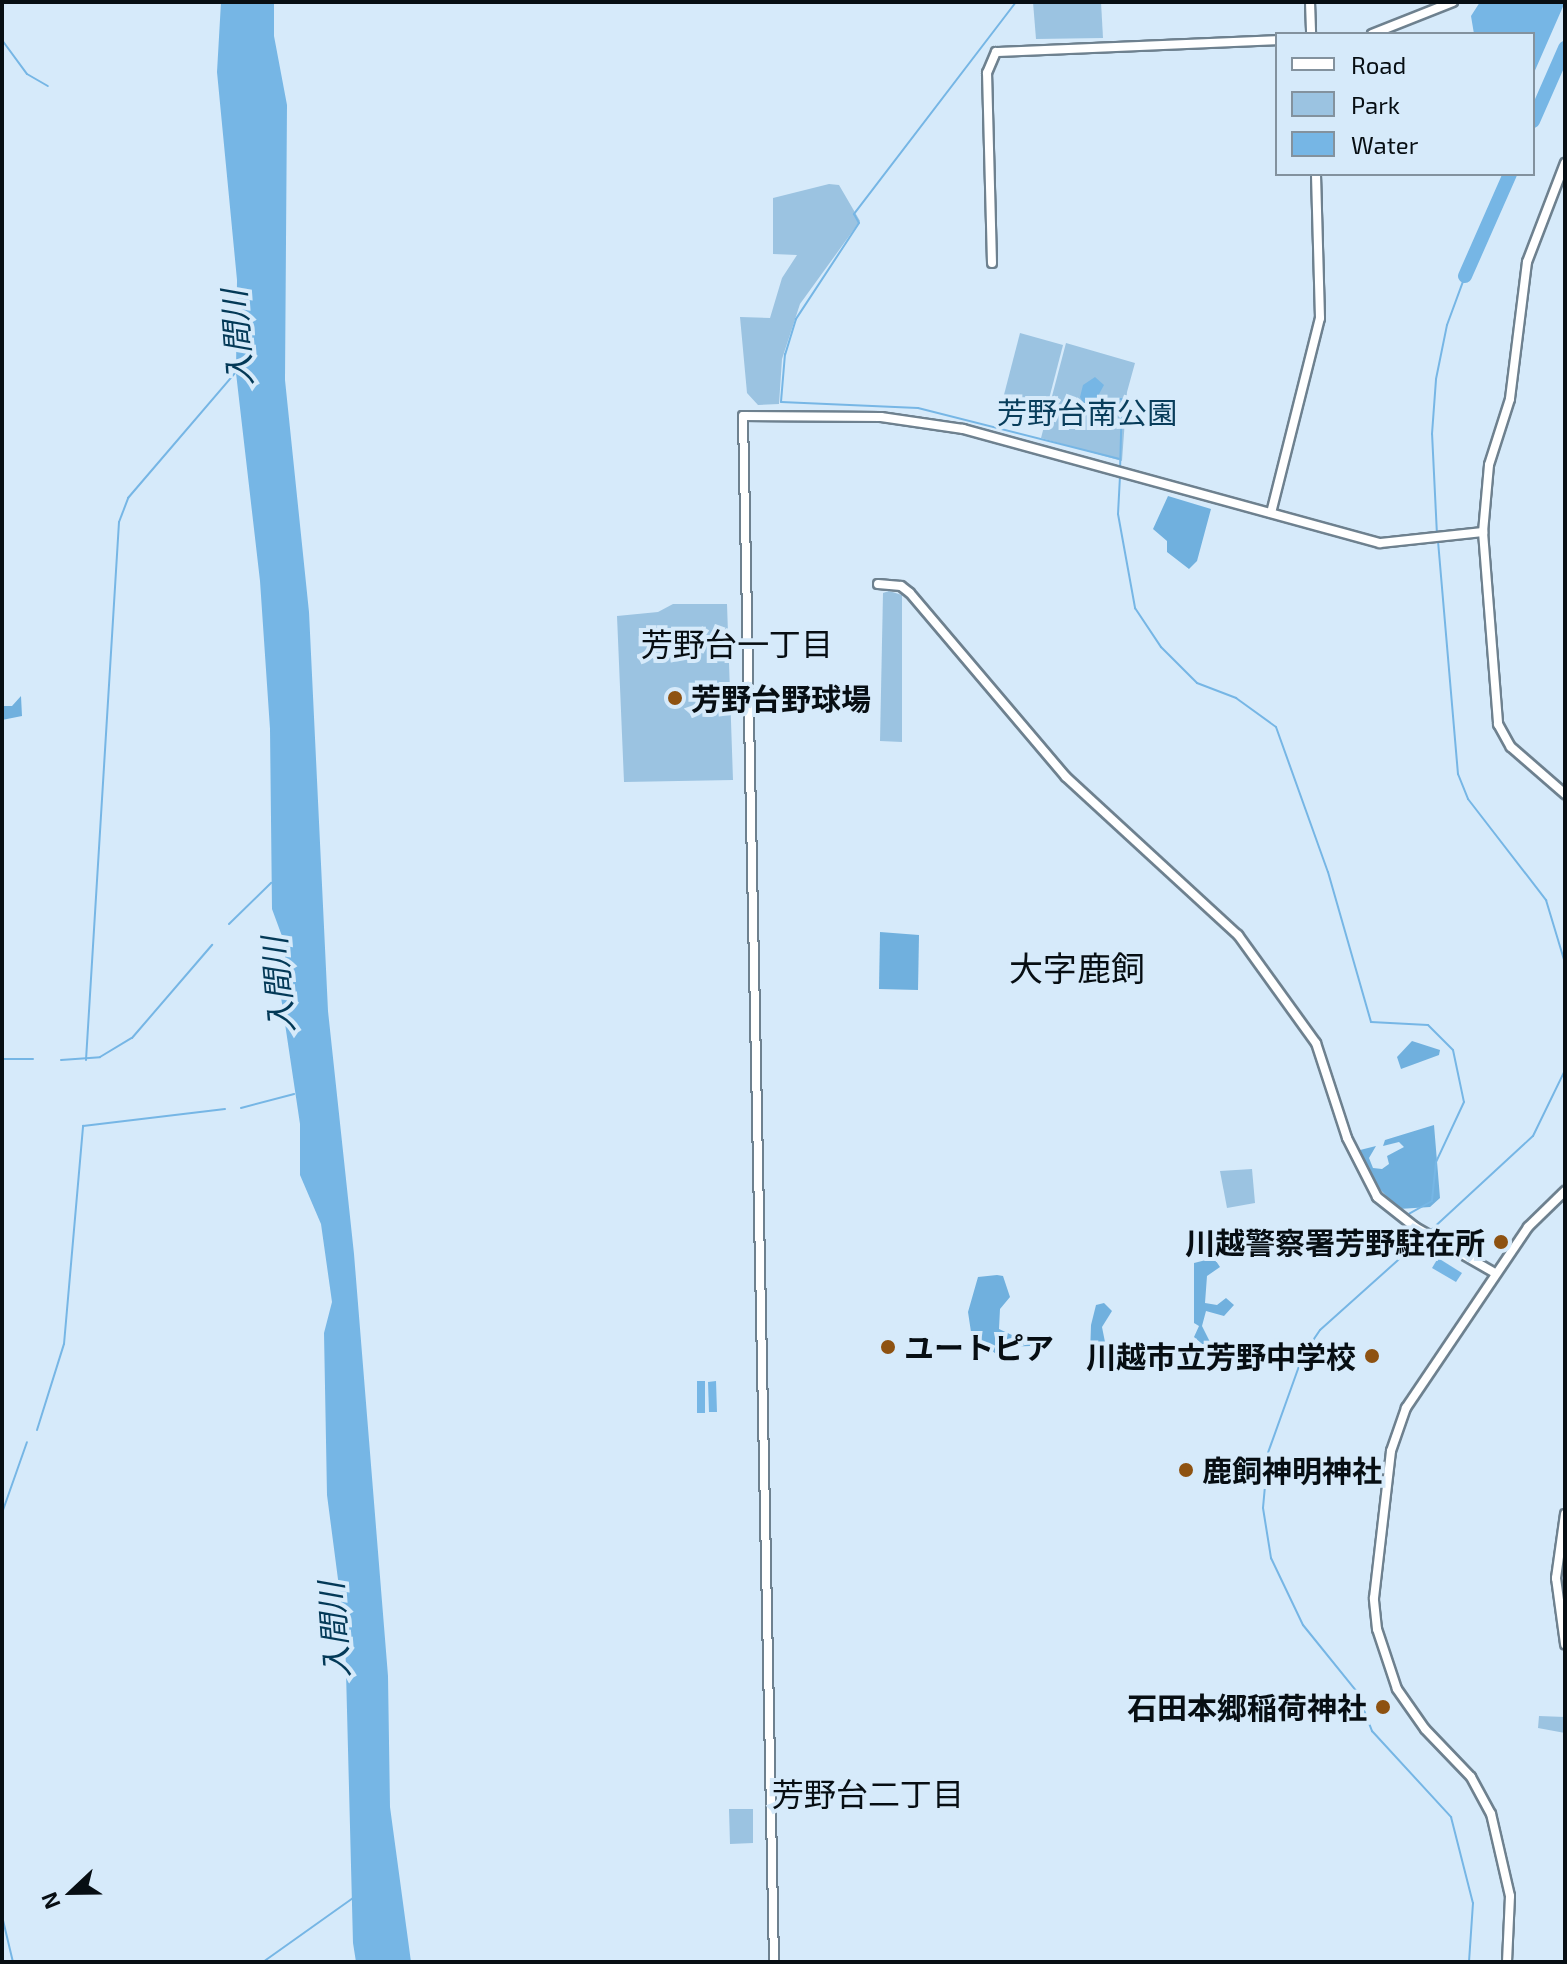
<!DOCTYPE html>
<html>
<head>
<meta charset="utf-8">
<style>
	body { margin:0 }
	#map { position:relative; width:1567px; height:1964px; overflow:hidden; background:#d6eafa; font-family:"Exo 2","Noto Sans JP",sans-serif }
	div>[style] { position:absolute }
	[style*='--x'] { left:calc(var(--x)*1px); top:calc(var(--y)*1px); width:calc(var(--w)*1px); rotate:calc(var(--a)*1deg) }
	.green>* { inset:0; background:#9bc3e1 }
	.forest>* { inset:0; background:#70b0de }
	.water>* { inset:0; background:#76b6e5 }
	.stream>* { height:2px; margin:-1px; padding:0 1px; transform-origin:1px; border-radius:1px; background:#76b6e5 }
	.river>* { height:14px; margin:-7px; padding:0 7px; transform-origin:7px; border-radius:7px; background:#76b6e5 }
	.roads { filter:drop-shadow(2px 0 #6e818f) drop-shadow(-2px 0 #6e818f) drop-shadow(0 2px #6e818f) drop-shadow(0 -2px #6e818f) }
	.minor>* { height:8px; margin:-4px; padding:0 4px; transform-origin:4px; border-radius:4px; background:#fff }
	.dots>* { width:22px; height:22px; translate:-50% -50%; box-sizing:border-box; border:4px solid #d6eafa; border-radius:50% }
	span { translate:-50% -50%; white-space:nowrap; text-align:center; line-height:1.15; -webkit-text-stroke:8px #d6eafa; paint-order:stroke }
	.park-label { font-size:30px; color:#083d5b }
	.poi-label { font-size:30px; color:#070e13; font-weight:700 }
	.left { translate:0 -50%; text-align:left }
	.right { translate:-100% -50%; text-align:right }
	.water-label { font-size:32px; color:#033957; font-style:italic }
	.neighbourhood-label { font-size:32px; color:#070e13 }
	.quarter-label { font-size:34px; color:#070e13 }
	.frame { position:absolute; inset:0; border:4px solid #070e13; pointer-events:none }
	.legend { position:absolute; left:1275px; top:32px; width:260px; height:144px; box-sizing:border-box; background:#d6eafa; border:2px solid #83929e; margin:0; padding:10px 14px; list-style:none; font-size:24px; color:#070e13 }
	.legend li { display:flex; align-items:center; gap:16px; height:40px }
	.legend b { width:40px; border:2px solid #83929e }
	.north { position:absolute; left:32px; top:1852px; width:80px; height:80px; -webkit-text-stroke:6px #d6eafa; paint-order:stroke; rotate:248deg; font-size:22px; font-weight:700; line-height:32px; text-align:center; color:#070e13 }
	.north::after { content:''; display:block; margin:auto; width:28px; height:36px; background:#070e13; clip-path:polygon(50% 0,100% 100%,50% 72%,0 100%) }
</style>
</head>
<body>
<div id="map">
	<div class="green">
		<i style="clip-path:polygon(1033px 2px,1101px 2px,1103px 38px,1036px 39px)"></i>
		<i style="clip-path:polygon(829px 184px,839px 185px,860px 221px,800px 304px,782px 359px,779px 404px,758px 405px,747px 393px,740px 317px,770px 318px,782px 278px,797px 255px,773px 254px,773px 198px)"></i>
		<i style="clip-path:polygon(1020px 333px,1063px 345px,1042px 426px,999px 414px)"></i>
		<i style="clip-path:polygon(1066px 343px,1135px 363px,1127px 392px,1122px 461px,1041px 438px)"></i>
		<i style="clip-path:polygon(889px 591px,902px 595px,902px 742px,880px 741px,883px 593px)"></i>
		<i style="clip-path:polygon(673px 604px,727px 604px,733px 780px,624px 782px,617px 616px,658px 612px)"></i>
		<i style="clip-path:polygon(1252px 1169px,1255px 1203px,1227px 1208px,1220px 1171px)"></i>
		<i style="clip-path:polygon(1539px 1716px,1565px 1717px,1565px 1733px,1538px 1728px)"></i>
		<i style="clip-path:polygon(729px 1809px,753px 1809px,753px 1843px,730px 1844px)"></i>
	</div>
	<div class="forest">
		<i style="clip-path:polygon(1168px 496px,1211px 509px,1197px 561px,1189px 569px,1167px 552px,1167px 541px,1153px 529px)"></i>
		<i style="clip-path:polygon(21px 696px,22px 716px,2px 720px,2px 706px,12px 706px)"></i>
		<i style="clip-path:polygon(880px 932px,919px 935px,918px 990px,879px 989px)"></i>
		<i style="clip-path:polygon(1412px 1041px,1440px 1050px,1439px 1055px,1401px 1069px,1397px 1057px)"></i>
		<i style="clip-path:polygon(1434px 1125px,1440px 1198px,1430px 1207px,1399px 1209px,1371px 1180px,1356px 1151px,1376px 1146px,1369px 1158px,1373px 1168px,1382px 1169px,1389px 1164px,1387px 1156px,1404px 1147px,1399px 1142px,1383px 1146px,1385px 1140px)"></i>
		<i style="clip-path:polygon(1214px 1258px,1220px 1267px,1207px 1276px,1205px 1303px,1217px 1305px,1226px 1298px,1234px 1305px,1224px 1316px,1206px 1311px,1202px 1326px,1211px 1344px,1207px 1348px,1194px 1337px,1199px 1326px,1194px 1323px,1194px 1263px)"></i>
		<i style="clip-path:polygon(997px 1275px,1003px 1276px,1010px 1297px,1000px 1309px,999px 1329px,1014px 1336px,1029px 1333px,1031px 1341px,1030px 1346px,1004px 1347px,997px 1355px,971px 1332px,968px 1312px,978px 1277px)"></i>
		<i style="clip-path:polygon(1104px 1303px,1112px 1311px,1102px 1327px,1106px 1347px,1098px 1362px,1090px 1355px,1091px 1325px,1096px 1305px)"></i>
	</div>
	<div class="water">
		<i style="clip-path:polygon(221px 2px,274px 2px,274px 36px,287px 105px,285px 380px,309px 612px,328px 1011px,354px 1254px,388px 1676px,390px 1807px,411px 1962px,356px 1962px,353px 1943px,345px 1633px,327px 1495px,324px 1333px,332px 1302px,321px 1224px,300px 1175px,300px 1124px,281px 997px,286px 947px,272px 909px,270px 729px,260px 581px,236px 373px,237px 280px,217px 72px)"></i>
		<i style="clip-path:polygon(1480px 2px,1565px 2px,1533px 75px,1533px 34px,1474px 34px,1471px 16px)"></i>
		<i style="clip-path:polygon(1095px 377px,1104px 385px,1098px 396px,1107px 399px,1099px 412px,1086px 408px,1080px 397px,1083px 385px)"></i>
		<i style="clip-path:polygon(1438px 1258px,1462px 1273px,1456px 1282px,1432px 1268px)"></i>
		<i style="clip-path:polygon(697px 1381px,705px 1381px,705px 1413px,697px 1413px)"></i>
		<i style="clip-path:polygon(716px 1381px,717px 1412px,709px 1412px,708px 1382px)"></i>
	</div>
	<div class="stream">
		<i style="--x:1016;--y:2;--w:267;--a:127.4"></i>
		<i style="--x:854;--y:214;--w:10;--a:61"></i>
		<i style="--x:859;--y:223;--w:115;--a:123.3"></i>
		<i style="--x:796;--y:319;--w:37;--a:107"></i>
		<i style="--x:785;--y:354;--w:48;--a:94.8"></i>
		<i style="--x:781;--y:402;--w:137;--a:2.5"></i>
		<i style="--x:918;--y:408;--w:207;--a:14.2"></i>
		<i style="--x:2;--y:40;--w:42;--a:53.7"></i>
		<i style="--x:27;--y:74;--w:24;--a:30"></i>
		<i style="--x:1107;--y:399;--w:15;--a:0"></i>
		<i style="--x:1122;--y:399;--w:71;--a:91.6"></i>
		<i style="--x:1120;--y:476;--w:38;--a:93"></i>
		<i style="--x:1118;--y:514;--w:96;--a:79.7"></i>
		<i style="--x:1135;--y:608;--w:47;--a:56.3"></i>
		<i style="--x:1161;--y:647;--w:51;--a:45"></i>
		<i style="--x:1197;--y:683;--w:42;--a:21"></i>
		<i style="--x:1236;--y:698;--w:49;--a:35.9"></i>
		<i style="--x:1276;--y:727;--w:154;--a:70.3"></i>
		<i style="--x:1328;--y:872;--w:156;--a:74"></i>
		<i style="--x:1371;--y:1022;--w:57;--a:3"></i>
		<i style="--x:1428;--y:1025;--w:35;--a:45"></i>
		<i style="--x:1453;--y:1050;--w:53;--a:78.1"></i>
		<i style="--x:1464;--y:1102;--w:66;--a:115"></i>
		<i style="--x:1436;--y:1162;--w:39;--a:96"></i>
		<i style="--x:1432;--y:1201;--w:26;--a:151"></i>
		<i style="--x:1437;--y:535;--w:101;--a:-92.8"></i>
		<i style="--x:1432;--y:434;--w:55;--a:-85.8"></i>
		<i style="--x:1436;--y:379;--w:55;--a:-78.5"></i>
		<i style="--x:1447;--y:325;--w:52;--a:-69.8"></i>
		<i style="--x:1438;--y:541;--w:234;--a:85.1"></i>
		<i style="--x:1458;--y:774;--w:27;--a:68"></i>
		<i style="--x:1468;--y:799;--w:128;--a:52.3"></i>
		<i style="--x:1546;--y:900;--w:66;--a:73.2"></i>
		<i style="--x:229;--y:924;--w:59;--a:-44.3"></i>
		<i style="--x:2;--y:1059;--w:31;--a:0"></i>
		<i style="--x:61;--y:1060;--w:39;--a:-4"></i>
		<i style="--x:100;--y:1057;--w:37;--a:-31"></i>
		<i style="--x:132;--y:1038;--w:123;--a:-49.3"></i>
		<i style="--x:86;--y:1060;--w:539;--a:-86.49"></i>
		<i style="--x:119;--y:522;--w:26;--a:-69"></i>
		<i style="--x:128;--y:498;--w:166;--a:-49.4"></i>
		<i style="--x:241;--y:1108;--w:55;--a:-14.8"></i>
		<i style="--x:1430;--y:1231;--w:140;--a:-42.7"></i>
		<i style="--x:1533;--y:1136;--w:73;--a:-64.1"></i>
		<i style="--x:1426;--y:1235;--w:142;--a:138.1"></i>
		<i style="--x:1320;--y:1330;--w:30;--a:124"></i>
		<i style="--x:1303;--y:1355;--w:104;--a:109.7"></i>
		<i style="--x:1268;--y:1453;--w:55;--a:95.2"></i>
		<i style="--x:1263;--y:1508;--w:51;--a:80.9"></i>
		<i style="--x:1271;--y:1558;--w:74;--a:64.5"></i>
		<i style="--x:1303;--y:1625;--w:86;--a:51.1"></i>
		<i style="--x:1357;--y:1692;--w:42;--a:69"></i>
		<i style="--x:1372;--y:1731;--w:117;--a:47.4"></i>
		<i style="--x:1451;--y:1817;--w:89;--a:75.7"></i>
		<i style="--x:1473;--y:1903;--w:59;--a:93.9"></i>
		<i style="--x:37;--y:1430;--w:90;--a:-72.6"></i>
		<i style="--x:64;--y:1344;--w:219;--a:-85"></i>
		<i style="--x:83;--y:1126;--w:143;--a:-6.8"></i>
		<i style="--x:2;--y:1513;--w:75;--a:-70.6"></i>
		<i style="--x:2;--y:1916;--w:47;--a:76.6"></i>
		<i style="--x:263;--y:1962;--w:110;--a:-35.4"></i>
	</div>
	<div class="river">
		<i style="--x:1533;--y:121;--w:80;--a:-66.3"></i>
		<i style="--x:1465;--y:276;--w:111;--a:-66.2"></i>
	</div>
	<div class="roads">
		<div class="minor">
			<i style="--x:1310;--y:2;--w:32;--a:88"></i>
			<i style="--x:1372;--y:34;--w:87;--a:-21.6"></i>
			<i style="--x:1565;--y:163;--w:106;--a:111"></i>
			<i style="--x:1527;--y:262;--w:138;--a:97.1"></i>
			<i style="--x:1510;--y:399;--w:69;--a:107.7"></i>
			<i style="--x:1489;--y:465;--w:67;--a:95.1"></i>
			<i style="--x:1483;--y:532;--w:193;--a:85.5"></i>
			<i style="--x:1498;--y:724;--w:26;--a:61"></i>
			<i style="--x:1511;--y:747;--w:72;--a:41"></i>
			<i style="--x:992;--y:263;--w:190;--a:-91.5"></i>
			<i style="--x:987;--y:73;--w:23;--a:-67"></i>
			<i style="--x:996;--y:52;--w:281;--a:-2.4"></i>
			<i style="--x:1271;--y:513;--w:201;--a:-75.9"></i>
			<i style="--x:1320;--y:318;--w:144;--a:-91.6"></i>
			<i style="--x:878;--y:584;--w:23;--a:5"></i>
			<i style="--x:901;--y:586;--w:11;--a:38"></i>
			<i style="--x:910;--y:593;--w:241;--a:49.7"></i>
			<i style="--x:1066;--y:777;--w:234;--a:42.6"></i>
			<i style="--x:1238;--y:935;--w:133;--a:54.2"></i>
			<i style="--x:1316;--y:1043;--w:100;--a:71.9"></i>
			<i style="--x:1347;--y:1138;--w:66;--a:63"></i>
			<i style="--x:1377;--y:1197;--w:48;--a:38.3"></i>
			<i style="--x:1415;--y:1227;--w:92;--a:29.9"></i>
			<i style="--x:1565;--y:1514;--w:65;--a:98"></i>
			<i style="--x:1556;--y:1578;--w:67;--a:82.2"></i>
			<i style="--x:774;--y:1962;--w:1546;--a:-91.15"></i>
			<i style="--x:743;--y:416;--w:138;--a:0.4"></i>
			<i style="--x:881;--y:417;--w:83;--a:8.3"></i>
			<i style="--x:963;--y:429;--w:432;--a:15.3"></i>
			<i style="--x:1380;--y:543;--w:104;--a:-6.1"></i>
			<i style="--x:1507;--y:1962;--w:66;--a:-87.4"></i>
			<i style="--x:1510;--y:1896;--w:84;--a:-103"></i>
			<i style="--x:1491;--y:1814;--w:42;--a:-118.4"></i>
			<i style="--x:1471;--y:1777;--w:66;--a:-133.8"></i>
			<i style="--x:1425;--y:1729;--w:49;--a:-125"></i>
			<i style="--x:1397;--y:1689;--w:63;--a:-108.4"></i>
			<i style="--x:1377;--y:1629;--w:31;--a:-96"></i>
			<i style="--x:1374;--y:1598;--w:148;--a:-83.4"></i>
			<i style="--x:1391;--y:1451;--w:46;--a:-70.8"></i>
			<i style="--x:1406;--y:1408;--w:218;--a:-56"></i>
			<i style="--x:1528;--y:1227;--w:52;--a:-44.2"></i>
		</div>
	</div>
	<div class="dots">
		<i style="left:675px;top:698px;background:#8e5211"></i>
		<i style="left:1501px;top:1242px;background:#8e5211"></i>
		<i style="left:888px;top:1347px;background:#8e5211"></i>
		<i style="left:1372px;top:1356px;background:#8e5211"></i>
		<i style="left:1186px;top:1470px;background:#8e5211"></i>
		<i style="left:1383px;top:1707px;background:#8e5211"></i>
	</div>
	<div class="park-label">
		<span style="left:1087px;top:412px">芳野台南公園</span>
	</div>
	<div class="poi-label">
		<span class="left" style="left:691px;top:698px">芳野台野球場</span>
		<span class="right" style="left:1485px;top:1242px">川越警察署芳野駐在所</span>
		<span class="left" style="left:904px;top:1347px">ユートピア</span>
		<span class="right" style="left:1356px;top:1356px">川越市立芳野中学校</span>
		<span class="left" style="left:1202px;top:1470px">鹿飼神明神社</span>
		<span class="right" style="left:1367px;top:1707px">石田本郷稲荷神社</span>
	</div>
	<div class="water-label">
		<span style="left:236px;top:338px;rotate:-94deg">入間川</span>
		<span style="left:277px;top:985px;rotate:-95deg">入間川</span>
		<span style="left:333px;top:1630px;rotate:-94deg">入間川</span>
	</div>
	<div class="neighbourhood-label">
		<span style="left:737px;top:643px">芳野台一丁目</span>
		<span style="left:868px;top:1793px">芳野台二丁目</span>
	</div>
	<div class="quarter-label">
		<span style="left:1077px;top:968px">大字鹿飼</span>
	</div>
	<div class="frame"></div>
	<ul class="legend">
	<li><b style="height:10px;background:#fff"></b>Road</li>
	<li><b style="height:22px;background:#9bc3e1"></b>Park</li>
	<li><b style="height:22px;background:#76b6e5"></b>Water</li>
	</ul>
	<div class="north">N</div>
</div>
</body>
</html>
